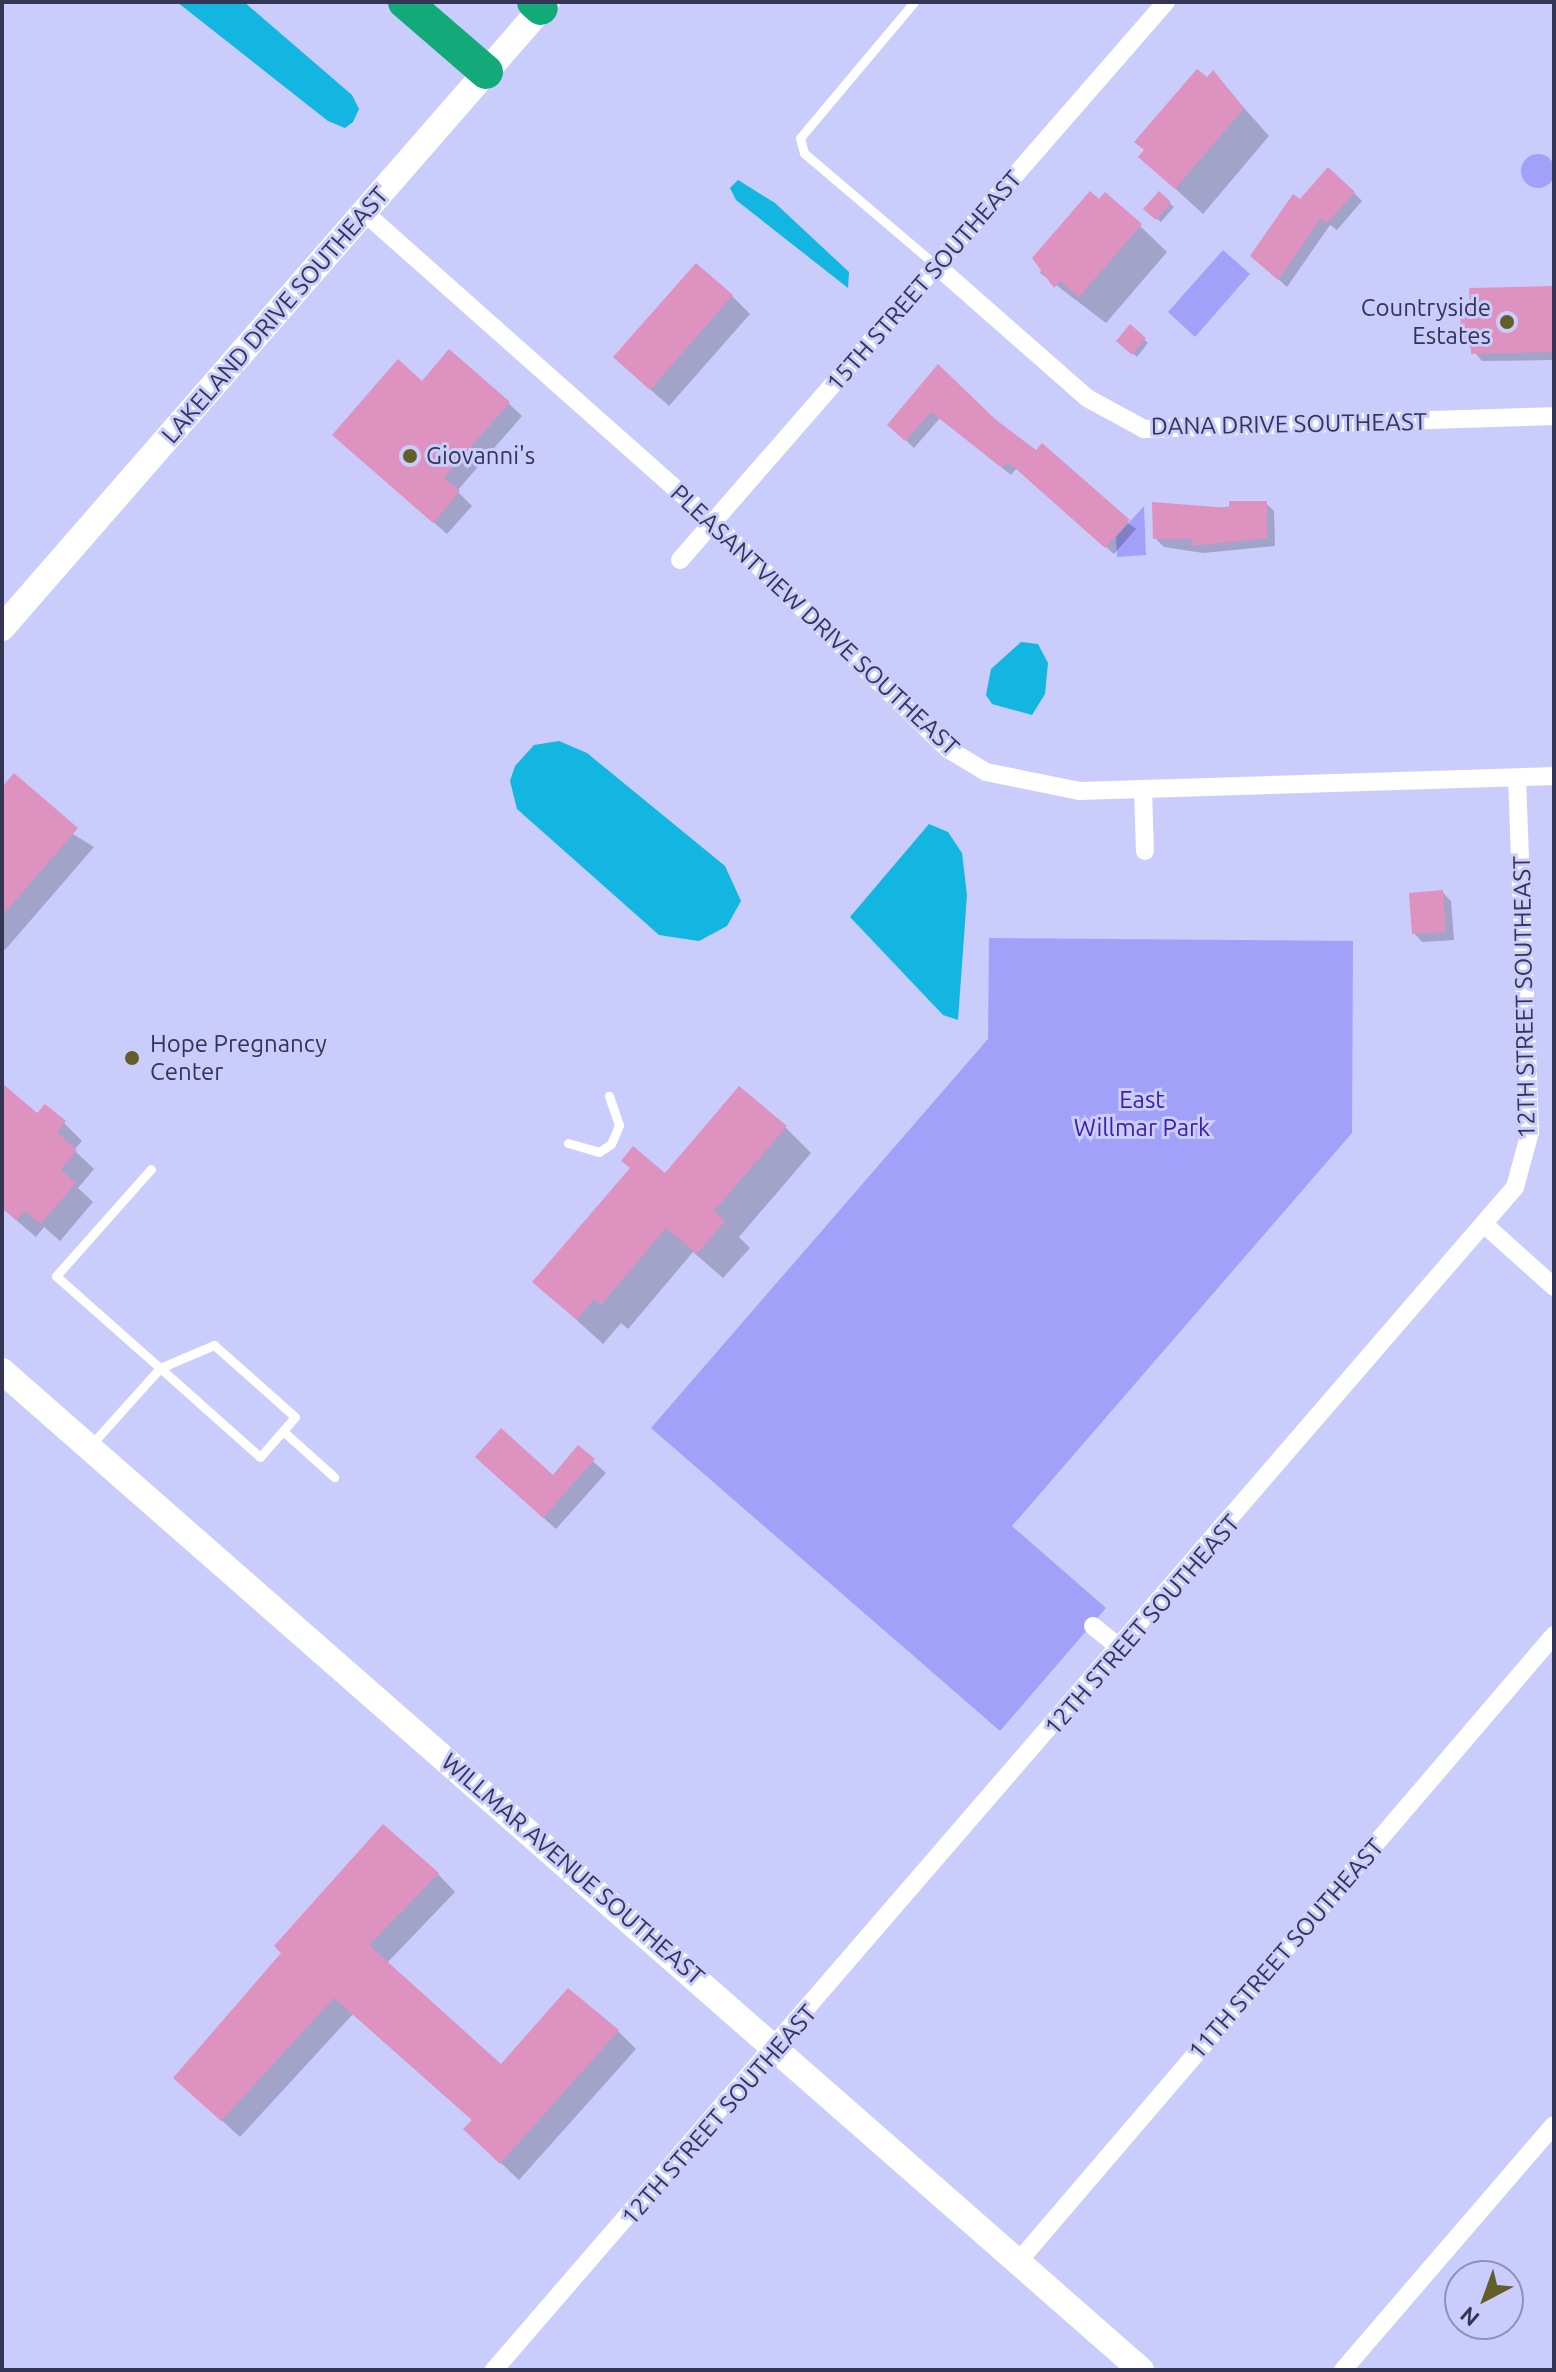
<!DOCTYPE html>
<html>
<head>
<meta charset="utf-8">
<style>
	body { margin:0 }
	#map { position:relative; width:1556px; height:2372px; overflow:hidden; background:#caccfc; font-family:Ubuntu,sans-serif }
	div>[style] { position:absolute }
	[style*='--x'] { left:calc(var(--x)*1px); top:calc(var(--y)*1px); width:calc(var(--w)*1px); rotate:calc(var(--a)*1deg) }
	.green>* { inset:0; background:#a1a1fa }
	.round { border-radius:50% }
	.water>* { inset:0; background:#12b6e1 }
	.shadow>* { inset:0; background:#0003 }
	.building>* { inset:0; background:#de92c0 }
	.service>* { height:9px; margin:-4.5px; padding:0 4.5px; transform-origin:4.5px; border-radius:4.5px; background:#fff }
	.minor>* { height:18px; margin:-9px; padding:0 9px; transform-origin:9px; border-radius:9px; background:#fff }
	.secondary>* { height:26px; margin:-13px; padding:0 13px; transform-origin:13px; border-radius:13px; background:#fff }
	.motorway>* { height:34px; margin:-17px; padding:0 17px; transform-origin:17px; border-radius:17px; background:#12aa78 }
	.dots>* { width:22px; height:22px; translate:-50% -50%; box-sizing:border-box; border:4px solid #caccfc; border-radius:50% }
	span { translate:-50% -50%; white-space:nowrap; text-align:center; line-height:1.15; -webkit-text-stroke:6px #caccfc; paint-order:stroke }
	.street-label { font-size:24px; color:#343554 }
	.poi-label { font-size:24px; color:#343554 }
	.right { translate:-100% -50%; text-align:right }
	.left { translate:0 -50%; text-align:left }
	.park-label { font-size:24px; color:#3e1ea4 }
	.frame { position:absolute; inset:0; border:4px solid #343554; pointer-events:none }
	.north { position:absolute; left:1444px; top:2260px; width:80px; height:80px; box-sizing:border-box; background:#caccfc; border:2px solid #8e90b9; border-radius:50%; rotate:221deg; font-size:22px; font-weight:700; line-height:32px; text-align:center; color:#343554 }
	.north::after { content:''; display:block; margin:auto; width:28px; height:36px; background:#625d29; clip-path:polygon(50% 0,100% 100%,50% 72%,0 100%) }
</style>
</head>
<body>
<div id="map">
	<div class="green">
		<i class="round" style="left:1521px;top:154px;width:34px;height:34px"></i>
		<i style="clip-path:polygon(1223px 250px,1250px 274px,1195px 337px,1168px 312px)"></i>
		<i style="clip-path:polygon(1144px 506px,1146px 555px,1117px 557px,1116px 537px)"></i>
		<i style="clip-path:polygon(989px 938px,1353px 941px,1352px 1133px,1012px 1526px,1106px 1608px,1000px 1731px,651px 1428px,988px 1039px)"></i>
	</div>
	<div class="water">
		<i style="clip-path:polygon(177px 2px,244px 2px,352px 95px,359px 109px,353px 122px,345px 128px,328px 121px)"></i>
		<i style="clip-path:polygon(738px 180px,775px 203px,849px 272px,848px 288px,736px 200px,730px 188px)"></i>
		<i style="clip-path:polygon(1021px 642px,1038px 644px,1048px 663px,1045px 694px,1032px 715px,992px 704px,986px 695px,991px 669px)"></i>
		<i style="clip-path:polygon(559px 741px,587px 753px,725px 866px,741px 901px,727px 926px,699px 941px,659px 935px,517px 809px,510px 781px,515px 766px,534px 745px)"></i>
		<i style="clip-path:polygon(929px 824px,948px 832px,962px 853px,967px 895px,958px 1020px,943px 1015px,850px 917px)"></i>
	</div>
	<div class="shadow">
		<i style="clip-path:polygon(1213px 73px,1269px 136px,1203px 214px,1141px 157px)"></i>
		<i style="clip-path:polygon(1354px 193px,1362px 201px,1337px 230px,1330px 225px,1287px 287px,1261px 264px,1300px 202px)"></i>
		<i style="clip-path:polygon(1159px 194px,1174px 207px,1161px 222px,1146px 209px)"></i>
		<i style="clip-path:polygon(1140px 226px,1167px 252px,1106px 323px,1039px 272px)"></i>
		<i style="clip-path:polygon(1554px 288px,1554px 360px,1482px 361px,1463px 339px)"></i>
		<i style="clip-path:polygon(732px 296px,750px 314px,669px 406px,634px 375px)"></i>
		<i style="clip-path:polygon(1130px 327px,1148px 343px,1137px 357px,1119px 341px)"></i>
		<i style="clip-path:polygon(939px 367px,993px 420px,1136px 529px,1114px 554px,1017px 468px,1011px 475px,940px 418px,914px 448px,898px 433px)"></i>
		<i style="clip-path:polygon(422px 383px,508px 403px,522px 416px,457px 491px,472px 506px,447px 534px,348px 448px)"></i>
		<i style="clip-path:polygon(1266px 503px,1274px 511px,1275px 546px,1203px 553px,1164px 547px,1155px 538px,1154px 504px,1197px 510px)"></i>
		<i style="clip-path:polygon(2px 790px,94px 847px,5px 950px,2px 947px)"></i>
		<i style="clip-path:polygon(1442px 892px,1451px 901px,1454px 940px,1422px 942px,1414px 933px)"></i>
		<i style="clip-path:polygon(2px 1100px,64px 1123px,82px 1141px,74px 1150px,94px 1169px,78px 1188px,93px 1202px,60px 1241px,44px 1227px,36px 1237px,2px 1208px)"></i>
		<i style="clip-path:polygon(785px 1127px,811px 1153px,739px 1237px,750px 1248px,723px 1278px,693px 1252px,628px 1329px,621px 1323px,603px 1344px,535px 1282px,665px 1176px)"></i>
		<i style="clip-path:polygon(578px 1448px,606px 1473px,556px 1529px,490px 1470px,553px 1478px)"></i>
		<i style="clip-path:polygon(438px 1874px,455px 1892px,387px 1963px,501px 2067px,618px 2031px,636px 2049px,519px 2180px,484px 2147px,473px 2121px,353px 2014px,240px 2137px,194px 2095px)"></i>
	</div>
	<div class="building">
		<i style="clip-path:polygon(1197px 69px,1207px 77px,1213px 70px,1244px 108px,1175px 189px,1138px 157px,1144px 150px,1134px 142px)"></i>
		<i style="clip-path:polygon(1328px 167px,1355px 192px,1327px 223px,1321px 218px,1278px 280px,1250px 256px,1293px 194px,1300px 199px)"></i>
		<i style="clip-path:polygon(1090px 191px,1099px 199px,1105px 192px,1142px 224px,1079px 297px,1060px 281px,1054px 288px,1032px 258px)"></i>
		<i style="clip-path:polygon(1159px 191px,1171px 202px,1156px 220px,1143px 209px)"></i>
		<i style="clip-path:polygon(696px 263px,733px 295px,650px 390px,613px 357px)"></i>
		<i style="clip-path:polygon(1554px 286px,1554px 352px,1471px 354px,1471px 339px,1461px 339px,1460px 304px,1470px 304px,1469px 288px)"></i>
		<i style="clip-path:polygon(1130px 324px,1146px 338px,1132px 355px,1116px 341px)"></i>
		<i style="clip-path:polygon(449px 349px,510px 402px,444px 478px,460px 491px,433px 523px,332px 435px,398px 359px,422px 381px)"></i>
		<i style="clip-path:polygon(938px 364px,995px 419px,1036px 450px,1042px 443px,1130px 520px,1105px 548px,1008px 462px,1002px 468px,931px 412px,905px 441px,887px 425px)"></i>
		<i style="clip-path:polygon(1229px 501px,1267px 501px,1267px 538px,1192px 546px,1193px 539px,1153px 539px,1152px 502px,1229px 508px)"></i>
		<i style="clip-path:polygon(14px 773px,78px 828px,2px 916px,2px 787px)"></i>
		<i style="clip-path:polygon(1443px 890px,1446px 932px,1412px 934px,1409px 893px)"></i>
		<i style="clip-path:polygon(2px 1083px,37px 1113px,45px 1104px,66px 1121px,57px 1132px,77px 1150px,61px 1170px,76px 1183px,41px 1224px,25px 1211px,16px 1220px,2px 1208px)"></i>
		<i style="clip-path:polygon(739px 1086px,787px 1126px,714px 1211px,725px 1221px,697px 1254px,666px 1228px,601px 1305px,594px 1299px,577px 1320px,532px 1282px,630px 1168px,621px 1161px,633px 1146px,665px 1173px)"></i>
		<i style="clip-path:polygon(501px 1428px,553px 1475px,578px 1445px,595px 1459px,543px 1518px,475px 1457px)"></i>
		<i style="clip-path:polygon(383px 1824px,439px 1873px,369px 1945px,501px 2064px,568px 1988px,619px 2030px,500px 2164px,463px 2129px,472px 2120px,334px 1998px,221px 2121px,173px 2078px,281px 1953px,274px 1946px)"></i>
	</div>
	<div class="service">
		<i style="--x:914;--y:2;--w:177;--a:130"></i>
		<i style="--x:800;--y:138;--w:16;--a:75"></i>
		<i style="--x:804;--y:153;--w:175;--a:40.4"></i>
		<i style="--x:568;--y:1143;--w:32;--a:16"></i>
		<i style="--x:599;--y:1152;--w:14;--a:-34"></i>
		<i style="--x:611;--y:1144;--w:21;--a:-67"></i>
		<i style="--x:619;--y:1125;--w:31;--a:-109"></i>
		<i style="--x:214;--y:1345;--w:108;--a:41.6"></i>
		<i style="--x:295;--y:1417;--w:53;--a:131.2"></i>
		<i style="--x:260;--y:1457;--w:134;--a:-138.3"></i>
		<i style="--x:160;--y:1368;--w:59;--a:-23.1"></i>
		<i style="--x:283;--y:1431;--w:69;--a:42"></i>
		<i style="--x:91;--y:1445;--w:103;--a:-48.1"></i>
		<i style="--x:160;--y:1368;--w:139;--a:-138.5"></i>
		<i style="--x:56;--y:1276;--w:143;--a:-48.4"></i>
	</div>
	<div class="minor">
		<i style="--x:365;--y:213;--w:467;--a:41.6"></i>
		<i style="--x:714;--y:523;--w:325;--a:44"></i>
		<i style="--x:948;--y:749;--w:44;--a:31.2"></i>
		<i style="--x:986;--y:772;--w:95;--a:11.5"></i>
		<i style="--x:1079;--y:791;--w:475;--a:-1.8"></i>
		<i style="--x:937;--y:266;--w:200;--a:41.3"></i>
		<i style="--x:1087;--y:398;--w:65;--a:28.5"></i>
		<i style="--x:1144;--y:429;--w:410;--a:-1.8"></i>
		<i style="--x:680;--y:560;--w:740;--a:-48.95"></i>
		<i style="--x:1143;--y:789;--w:62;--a:88.2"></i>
		<i style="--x:1485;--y:1225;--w:93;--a:41.9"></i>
		<i style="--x:1093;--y:1626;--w:36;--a:39"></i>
		<i style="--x:1018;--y:2262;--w:825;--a:-49.47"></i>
		<i style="--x:494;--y:2370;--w:1563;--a:-49.2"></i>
		<i style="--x:1515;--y:1187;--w:57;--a:-74.7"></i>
		<i style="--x:1530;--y:1132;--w:354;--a:-92.1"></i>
		<i style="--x:1343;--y:2370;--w:323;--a:-49.3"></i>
	</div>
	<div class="secondary">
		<i style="--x:2;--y:628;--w:830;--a:-48.96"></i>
		<i style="--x:2;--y:1371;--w:1515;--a:41.25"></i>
	</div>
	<div class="motorway">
		<i style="--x:405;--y:2;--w:107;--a:40.8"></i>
		<i style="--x:534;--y:2;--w:9;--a:41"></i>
	</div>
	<div class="dots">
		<i style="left:1507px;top:322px;background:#625d29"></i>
		<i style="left:410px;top:456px;background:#625d29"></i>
		<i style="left:132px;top:1058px;background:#625d29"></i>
	</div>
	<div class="street-label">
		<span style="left:924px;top:281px;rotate:-49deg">15TH STREET SOUTHEAST</span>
		<span style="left:275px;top:315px;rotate:-49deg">LAKELAND DRIVE SOUTHEAST</span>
		<span style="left:1289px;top:424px;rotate:-1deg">DANA DRIVE SOUTHEAST</span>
		<span style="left:815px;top:620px;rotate:43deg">PLEASANTVIEW DRIVE SOUTHEAST</span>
		<span style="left:1524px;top:997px;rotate:-91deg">12TH STREET SOUTHEAST</span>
		<span style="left:1142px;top:1625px;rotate:-49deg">12TH STREET SOUTHEAST</span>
		<span style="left:573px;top:1869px;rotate:41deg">WILLMAR AVENUE SOUTHEAST</span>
		<span style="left:1286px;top:1949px;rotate:-49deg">11TH STREET SOUTHEAST</span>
		<span style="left:719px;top:2115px;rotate:-49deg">12TH STREET SOUTHEAST</span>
	</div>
	<div class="poi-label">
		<span class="right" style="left:1491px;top:322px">Countryside<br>Estates</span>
		<span class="left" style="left:426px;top:456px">Giovanni's</span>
		<span class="left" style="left:150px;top:1058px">Hope Pregnancy<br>Center</span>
	</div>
	<div class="park-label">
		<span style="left:1142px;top:1114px">East<br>Willmar Park</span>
	</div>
	<div class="frame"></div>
	<div class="north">N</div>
</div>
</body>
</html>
